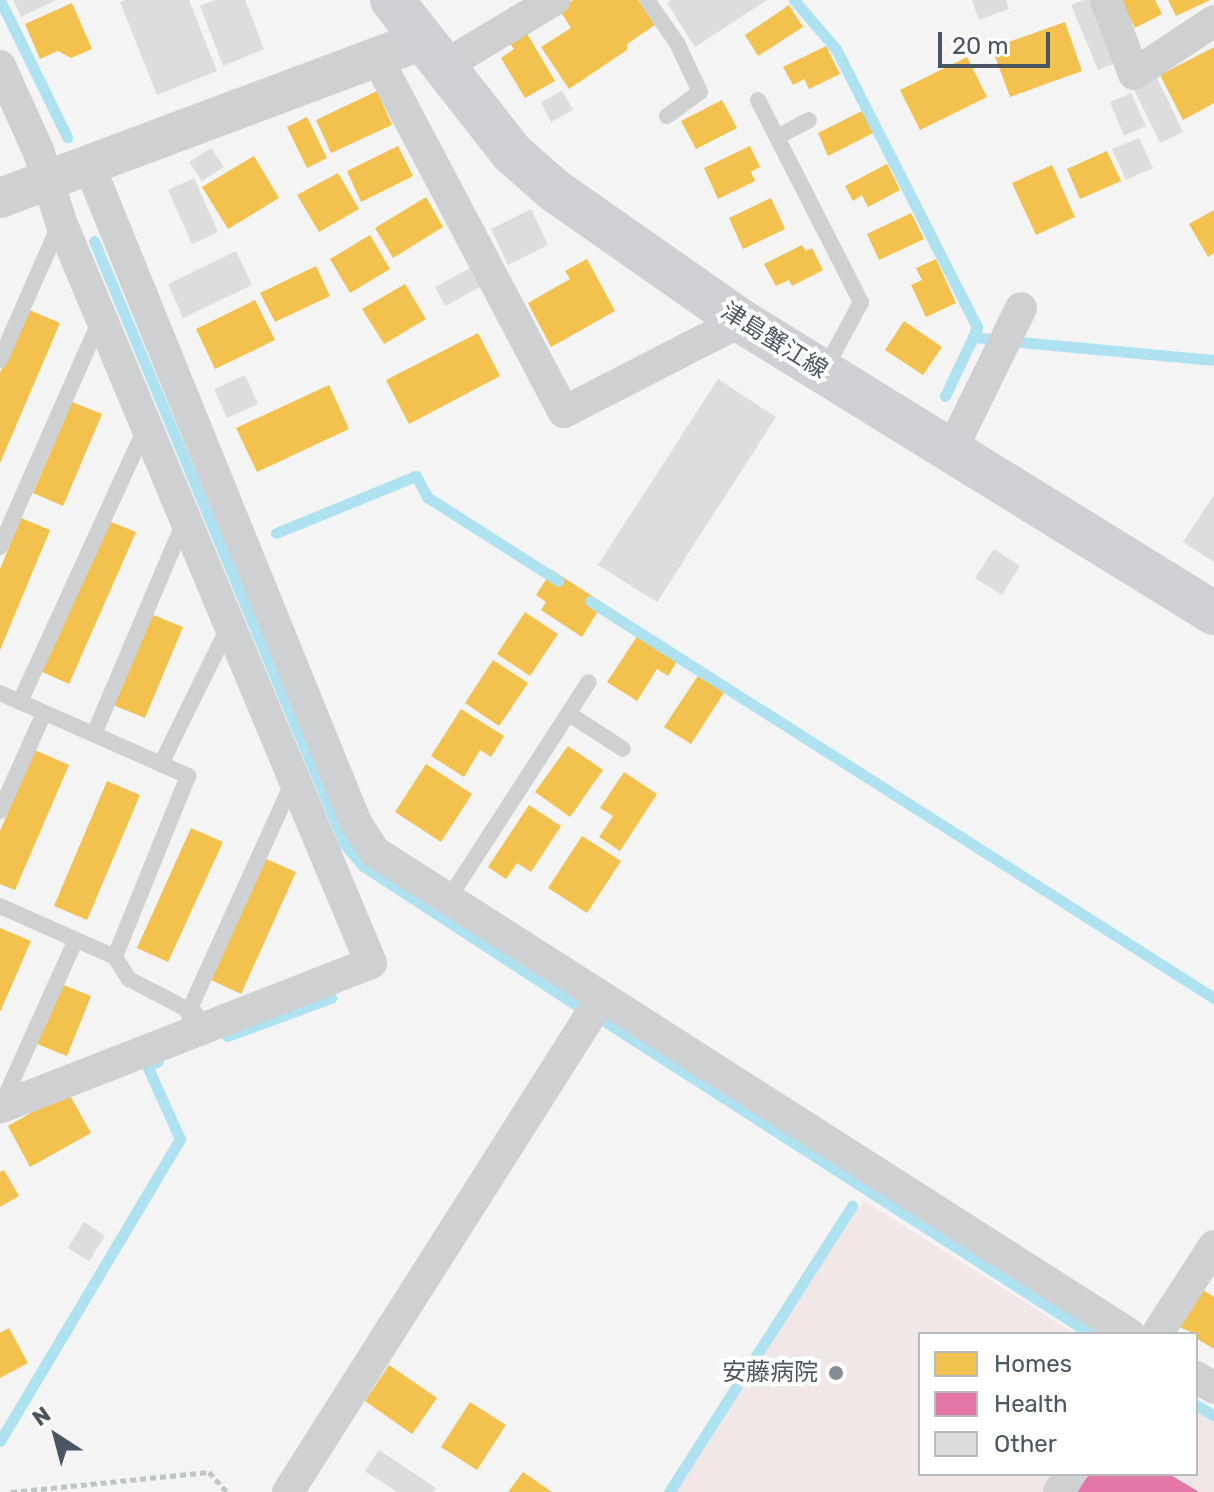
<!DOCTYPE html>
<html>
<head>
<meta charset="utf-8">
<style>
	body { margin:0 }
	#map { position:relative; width:1214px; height:1492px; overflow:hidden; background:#f4f4f4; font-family:Rubik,"Noto Sans JP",sans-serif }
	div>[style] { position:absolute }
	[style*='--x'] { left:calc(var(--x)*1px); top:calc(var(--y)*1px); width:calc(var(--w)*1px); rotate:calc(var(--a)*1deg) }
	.medical>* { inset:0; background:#f1e7e6 }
	.homes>* { inset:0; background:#f2c14e }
	.health>* { inset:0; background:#e377a8 }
	.stream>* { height:11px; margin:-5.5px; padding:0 5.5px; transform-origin:5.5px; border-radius:5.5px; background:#aee2f0 }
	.building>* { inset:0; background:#ddddde }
	.path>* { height:5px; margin-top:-2.5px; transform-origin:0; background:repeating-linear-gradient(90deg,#bcc7c4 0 6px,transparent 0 10px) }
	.service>* { height:16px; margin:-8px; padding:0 8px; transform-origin:8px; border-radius:8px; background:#ced0d2 }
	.minor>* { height:32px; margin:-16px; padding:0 16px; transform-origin:16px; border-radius:16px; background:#ced0d2 }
	.tertiary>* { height:40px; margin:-20px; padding:0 20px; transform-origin:20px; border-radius:20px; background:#ced0d2 }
	.secondary>* { height:44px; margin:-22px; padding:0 22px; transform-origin:22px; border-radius:22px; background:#ced0d4 }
	.dots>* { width:22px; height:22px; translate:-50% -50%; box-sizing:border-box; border:4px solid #fff; border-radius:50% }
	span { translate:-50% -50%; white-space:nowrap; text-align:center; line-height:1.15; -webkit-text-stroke:8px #fff; paint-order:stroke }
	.street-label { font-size:24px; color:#4a5661 }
	.poi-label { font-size:24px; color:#4a5661 }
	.right { translate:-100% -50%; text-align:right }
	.legend { position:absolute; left:918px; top:1332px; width:280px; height:144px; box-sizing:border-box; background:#fff; border:2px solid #b7bbc0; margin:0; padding:10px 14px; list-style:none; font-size:24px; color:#4a5661 }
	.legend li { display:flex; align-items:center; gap:16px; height:40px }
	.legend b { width:40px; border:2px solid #b7bbc0 }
	.north { position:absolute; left:16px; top:1396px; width:80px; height:80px; -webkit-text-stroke:6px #fff; paint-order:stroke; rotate:324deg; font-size:22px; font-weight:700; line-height:32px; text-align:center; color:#4a5661 }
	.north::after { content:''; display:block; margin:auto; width:28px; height:36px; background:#4a5661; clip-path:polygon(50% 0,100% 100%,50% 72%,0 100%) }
	.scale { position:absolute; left:938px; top:32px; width:112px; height:36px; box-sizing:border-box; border:4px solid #4a5661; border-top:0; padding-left:10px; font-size:24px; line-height:28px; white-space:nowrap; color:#4a5661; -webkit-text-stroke:6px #fff; paint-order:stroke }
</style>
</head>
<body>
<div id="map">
	<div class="medical">
		<i style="clip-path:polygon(863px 1200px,1076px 1334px,920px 1334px,920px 1474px,1196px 1474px,1196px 1411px,1214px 1423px,1214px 1492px,675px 1492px)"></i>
	</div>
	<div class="homes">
		<i style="clip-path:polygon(573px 0,638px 0,655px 25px,627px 44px,627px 50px,569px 89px,541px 47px,571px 28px,559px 9px)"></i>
		<i style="clip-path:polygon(1121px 0,1155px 0,1162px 14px,1135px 28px)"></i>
		<i style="clip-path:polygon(1168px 0,1210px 0,1176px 16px)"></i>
		<i style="clip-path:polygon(72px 3px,92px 49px,71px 58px,58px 51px,40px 59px,25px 24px)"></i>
		<i style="clip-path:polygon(789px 5px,803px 27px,758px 56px,745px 35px)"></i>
		<i style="clip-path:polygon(1065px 22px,1082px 71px,1010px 97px,992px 48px)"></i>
		<i style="clip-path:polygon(526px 32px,555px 81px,525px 98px,501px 58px,514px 49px,509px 42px)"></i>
		<i style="clip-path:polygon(826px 46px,840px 74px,809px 89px,804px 79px,793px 85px,783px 67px)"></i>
		<i style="clip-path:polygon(1214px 47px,1214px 103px,1183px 120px,1160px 75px)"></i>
		<i style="clip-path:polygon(967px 57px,987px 97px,920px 130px,900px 90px)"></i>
		<i style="clip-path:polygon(377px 91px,392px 125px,331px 153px,316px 120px)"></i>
		<i style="clip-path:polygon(722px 100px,737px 128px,696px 149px,681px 121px)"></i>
		<i style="clip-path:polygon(864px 110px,875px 132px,828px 156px,818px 133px)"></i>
		<i style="clip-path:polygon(307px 117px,327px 158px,307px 168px,287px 127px)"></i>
		<i style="clip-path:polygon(398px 146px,413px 176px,361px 202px,347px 171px)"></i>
		<i style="clip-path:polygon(750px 146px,760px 167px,751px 172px,755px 181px,718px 199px,704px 168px)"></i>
		<i style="clip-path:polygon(1107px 151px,1121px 181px,1080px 199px,1067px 169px)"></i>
		<i style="clip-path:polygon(254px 156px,279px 198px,228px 229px,202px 187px)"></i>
		<i style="clip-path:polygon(887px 164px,900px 190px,868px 207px,862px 195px,853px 201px,845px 186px)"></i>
		<i style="clip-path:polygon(1052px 165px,1075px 217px,1036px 235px,1012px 183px)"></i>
		<i style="clip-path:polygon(338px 173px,359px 209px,319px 232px,297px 195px)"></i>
		<i style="clip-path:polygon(426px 197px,443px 227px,393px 258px,375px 228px)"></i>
		<i style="clip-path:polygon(771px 198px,785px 229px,743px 249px,729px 218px)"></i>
		<i style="clip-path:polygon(1214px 210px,1214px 253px,1208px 257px,1189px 224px)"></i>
		<i style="clip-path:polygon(911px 213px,924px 239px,879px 260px,867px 234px)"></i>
		<i style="clip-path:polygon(370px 235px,390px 269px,350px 293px,330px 259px)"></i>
		<i style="clip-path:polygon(802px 245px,806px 251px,812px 248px,823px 270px,792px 286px,789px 280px,776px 286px,764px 264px)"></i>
		<i style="clip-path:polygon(587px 259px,615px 311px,551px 347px,528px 303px,570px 279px,565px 271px)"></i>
		<i style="clip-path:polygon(936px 259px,956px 303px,926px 317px,911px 285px,922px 280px,916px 268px)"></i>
		<i style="clip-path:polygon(316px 266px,330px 296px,275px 322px,260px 293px)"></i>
		<i style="clip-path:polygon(405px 284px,426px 319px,384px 344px,362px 309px)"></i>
		<i style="clip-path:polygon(255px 300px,275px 340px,215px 369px,196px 329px)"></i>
		<i style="clip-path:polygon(27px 309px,60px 323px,0 463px,0 373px)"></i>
		<i style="clip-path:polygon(904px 321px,942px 347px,923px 375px,885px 350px)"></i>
		<i style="clip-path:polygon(478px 333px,500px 376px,409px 424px,386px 380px)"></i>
		<i style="clip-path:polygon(329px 385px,349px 429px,257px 472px,236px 428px)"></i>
		<i style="clip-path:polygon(72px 402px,102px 414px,63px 506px,33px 493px)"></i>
		<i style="clip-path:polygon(21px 518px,50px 530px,0 650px,0 569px)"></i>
		<i style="clip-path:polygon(106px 520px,136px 532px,69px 684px,40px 671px)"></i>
		<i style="clip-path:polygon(552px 570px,603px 603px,582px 637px,541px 610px,546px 602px,536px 595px)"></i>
		<i style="clip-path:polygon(525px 612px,558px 634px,530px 676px,497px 654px)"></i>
		<i style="clip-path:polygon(151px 614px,183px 627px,145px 718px,113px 705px)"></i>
		<i style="clip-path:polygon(640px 632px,679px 658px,668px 676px,657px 669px,637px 701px,607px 682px)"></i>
		<i style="clip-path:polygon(493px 660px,528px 683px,499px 726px,465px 703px)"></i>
		<i style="clip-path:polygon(699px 674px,725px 691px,691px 744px,664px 727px)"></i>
		<i style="clip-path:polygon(461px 709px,504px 736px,491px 757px,480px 750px,464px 777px,431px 756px)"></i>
		<i style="clip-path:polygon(568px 746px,603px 770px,570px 817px,535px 792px)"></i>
		<i style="clip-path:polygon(35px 750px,69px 765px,15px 890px,0 884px,0 831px)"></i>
		<i style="clip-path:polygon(426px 764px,472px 794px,441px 842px,395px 812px)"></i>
		<i style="clip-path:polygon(624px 772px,657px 794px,620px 851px,599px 837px,613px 816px,600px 808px)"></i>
		<i style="clip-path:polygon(107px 781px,140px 795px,87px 920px,54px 906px)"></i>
		<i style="clip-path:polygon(529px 805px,561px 826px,531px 872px,517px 863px,506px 879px,488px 867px)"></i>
		<i style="clip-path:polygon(191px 828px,223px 842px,168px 962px,137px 948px)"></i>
		<i style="clip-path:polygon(582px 836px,621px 861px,587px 913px,548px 888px)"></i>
		<i style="clip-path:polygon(264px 858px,296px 872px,241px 994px,209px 979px)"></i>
		<i style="clip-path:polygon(0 928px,31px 941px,0 1012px)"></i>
		<i style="clip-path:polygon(61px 984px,91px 996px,67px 1056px,37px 1044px)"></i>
		<i style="clip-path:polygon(68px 1092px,91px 1133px,30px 1167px,8px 1126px)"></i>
		<i style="clip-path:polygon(4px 1170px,19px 1196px,0 1207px,0 1172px)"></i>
		<i style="clip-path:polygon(1203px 1290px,1214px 1297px,1214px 1349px,1196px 1338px,1196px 1334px,1179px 1327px)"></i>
		<i style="clip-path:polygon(9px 1328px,28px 1363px,0 1378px,0 1333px)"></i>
		<i style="clip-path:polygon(389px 1365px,437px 1398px,412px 1434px,365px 1401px)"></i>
		<i style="clip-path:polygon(470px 1402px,506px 1425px,477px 1470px,441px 1447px)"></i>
		<i style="clip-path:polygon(523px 1472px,552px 1492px,508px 1492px)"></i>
	</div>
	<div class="health">
		<i style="clip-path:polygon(1089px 1474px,1169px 1474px,1199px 1492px,1077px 1492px)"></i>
	</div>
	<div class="stream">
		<i style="--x:0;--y:0;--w:153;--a:63.9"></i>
		<i style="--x:794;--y:0;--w:65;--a:49.4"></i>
		<i style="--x:836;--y:49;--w:312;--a:63.1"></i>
		<i style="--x:977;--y:327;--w:11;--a:112"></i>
		<i style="--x:94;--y:241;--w:654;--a:67.43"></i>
		<i style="--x:345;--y:845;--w:28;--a:49"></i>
		<i style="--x:363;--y:866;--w:258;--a:33.1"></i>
		<i style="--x:1020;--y:342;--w:195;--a:5.3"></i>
		<i style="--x:945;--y:396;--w:65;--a:-64.6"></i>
		<i style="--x:973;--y:337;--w:18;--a:6"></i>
		<i style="--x:276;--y:533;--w:151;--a:-22.2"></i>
		<i style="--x:416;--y:476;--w:24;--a:62"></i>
		<i style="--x:427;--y:497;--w:156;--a:32.5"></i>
		<i style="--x:590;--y:601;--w:740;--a:32.47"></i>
		<i style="--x:606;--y:1022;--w:577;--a:32.75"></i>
		<i style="--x:227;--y:1036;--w:111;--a:-20.1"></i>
		<i style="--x:1196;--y:1405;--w:21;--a:31"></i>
		<i style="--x:0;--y:1441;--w:352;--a:-59.2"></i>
		<i style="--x:180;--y:1139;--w:80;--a:-114.3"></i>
		<i style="--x:147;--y:1066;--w:12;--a:-24"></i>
		<i style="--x:669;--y:1492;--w:340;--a:-57.4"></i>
	</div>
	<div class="building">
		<i style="clip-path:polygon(13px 0,56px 0,21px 17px)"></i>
		<i style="clip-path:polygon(125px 0,189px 0,217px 71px,157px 95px,120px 2px)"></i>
		<i style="clip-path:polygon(215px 0,245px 0,264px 49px,223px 66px,200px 6px)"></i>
		<i style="clip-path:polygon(671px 0,767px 0,695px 47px,667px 3px)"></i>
		<i style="clip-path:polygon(972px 0,1006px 0,1009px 9px,979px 20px)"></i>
		<i style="clip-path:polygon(1084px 0,1099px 0,1123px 60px,1098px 70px,1071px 5px)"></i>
		<i style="clip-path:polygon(1155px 74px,1183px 132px,1160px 143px,1132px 85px)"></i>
		<i style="clip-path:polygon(562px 91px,573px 110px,551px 122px,541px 102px)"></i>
		<i style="clip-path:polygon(1131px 93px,1146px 126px,1124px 136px,1110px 102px)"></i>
		<i style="clip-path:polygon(1139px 138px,1153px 168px,1126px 180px,1112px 149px)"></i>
		<i style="clip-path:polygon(211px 148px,224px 167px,202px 181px,189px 162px)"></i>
		<i style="clip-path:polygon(194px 178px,218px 232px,192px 244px,168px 190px)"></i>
		<i style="clip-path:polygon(531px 209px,548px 245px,508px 265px,491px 229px)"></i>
		<i style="clip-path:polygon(236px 251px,252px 285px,183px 318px,168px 284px)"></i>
		<i style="clip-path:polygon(472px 267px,482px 286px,445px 306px,435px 287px)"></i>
		<i style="clip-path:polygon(245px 375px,258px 404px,227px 418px,214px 389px)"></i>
		<i style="clip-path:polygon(718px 379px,776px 417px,657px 602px,598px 565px)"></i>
		<i style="clip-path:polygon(1214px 495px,1214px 562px,1183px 542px)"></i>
		<i style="clip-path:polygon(994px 549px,1020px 566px,1002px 595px,975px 578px)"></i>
		<i style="clip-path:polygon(84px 1222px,105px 1236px,89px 1261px,68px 1248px)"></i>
		<i style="clip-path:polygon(379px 1450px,436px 1488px,433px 1492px,397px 1492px,365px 1471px)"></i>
	</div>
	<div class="path">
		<i style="--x:11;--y:1492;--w:199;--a:-5.8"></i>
		<i style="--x:209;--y:1472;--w:27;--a:48"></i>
	</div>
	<div class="service">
		<i style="--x:647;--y:0;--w:52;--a:55.1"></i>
		<i style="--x:677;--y:43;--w:54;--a:64.9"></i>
		<i style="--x:700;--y:92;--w:41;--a:144"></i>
		<i style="--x:758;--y:100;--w:227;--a:63"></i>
		<i style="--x:861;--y:302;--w:76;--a:118.2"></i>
		<i style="--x:777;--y:137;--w:36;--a:-28"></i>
		<i style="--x:0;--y:360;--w:150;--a:-66.3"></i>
		<i style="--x:0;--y:547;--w:250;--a:-66.2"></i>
		<i style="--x:0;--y:693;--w:206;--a:23.8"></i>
		<i style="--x:188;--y:776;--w:195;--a:112"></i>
		<i style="--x:115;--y:957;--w:126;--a:-156.1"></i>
		<i style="--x:20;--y:702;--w:302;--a:-65.4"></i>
		<i style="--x:569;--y:714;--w:64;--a:32.9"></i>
		<i style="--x:94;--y:734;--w:230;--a:-67"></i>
		<i style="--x:161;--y:764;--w:154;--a:-63.8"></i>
		<i style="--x:0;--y:811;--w:107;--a:-65.8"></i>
		<i style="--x:449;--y:898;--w:257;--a:-57.1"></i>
		<i style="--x:115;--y:957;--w:26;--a:58"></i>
		<i style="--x:129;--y:979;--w:76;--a:27.6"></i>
		<i style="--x:188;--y:1013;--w:255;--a:-65.6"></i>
		<i style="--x:1;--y:1106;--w:181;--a:-65.8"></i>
	</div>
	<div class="minor">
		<i style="--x:1106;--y:0;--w:79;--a:69.3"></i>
		<i style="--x:1134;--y:74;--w:96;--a:-33.5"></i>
		<i style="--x:377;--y:58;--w:400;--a:62.2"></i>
		<i style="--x:564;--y:412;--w:199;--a:-27.2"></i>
		<i style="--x:0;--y:66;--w:92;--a:65.7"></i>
		<i style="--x:38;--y:150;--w:76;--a:72.3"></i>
		<i style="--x:61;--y:222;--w:803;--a:67.3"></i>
		<i style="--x:371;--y:963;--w:398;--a:158.7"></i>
		<i style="--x:442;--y:67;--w:131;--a:-30.9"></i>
		<i style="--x:89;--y:165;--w:710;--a:67.91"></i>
		<i style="--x:356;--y:823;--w:35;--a:57"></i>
		<i style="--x:375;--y:852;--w:895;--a:32.59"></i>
		<i style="--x:951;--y:451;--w:159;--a:-63.9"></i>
		<i style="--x:1157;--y:1334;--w:105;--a:-57.1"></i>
		<i style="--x:1196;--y:1377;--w:21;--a:31"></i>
		<i style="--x:288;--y:1492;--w:586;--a:-57.61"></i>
		<i style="--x:1059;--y:1492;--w:21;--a:-59"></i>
	</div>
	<div class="tertiary">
		<i style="--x:0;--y:198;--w:449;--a:-20.5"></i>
	</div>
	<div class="secondary">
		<i style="--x:392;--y:0;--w:194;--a:51.9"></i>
		<i style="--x:512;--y:153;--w:56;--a:41.4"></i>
		<i style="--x:554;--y:190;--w:228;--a:35"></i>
		<i style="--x:741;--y:321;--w:556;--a:31.69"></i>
	</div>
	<div class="dots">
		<i style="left:836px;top:1373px;background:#868d94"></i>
	</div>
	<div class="street-label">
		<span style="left:774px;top:341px;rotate:32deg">津島蟹江線</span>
	</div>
	<div class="poi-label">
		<span class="right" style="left:818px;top:1373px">安藤病院</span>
	</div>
	<ul class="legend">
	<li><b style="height:22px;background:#f2c14e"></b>Homes</li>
	<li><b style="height:22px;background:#e377a8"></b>Health</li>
	<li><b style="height:22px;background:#ddddde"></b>Other</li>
	</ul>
	<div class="north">N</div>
	<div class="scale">20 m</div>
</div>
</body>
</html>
